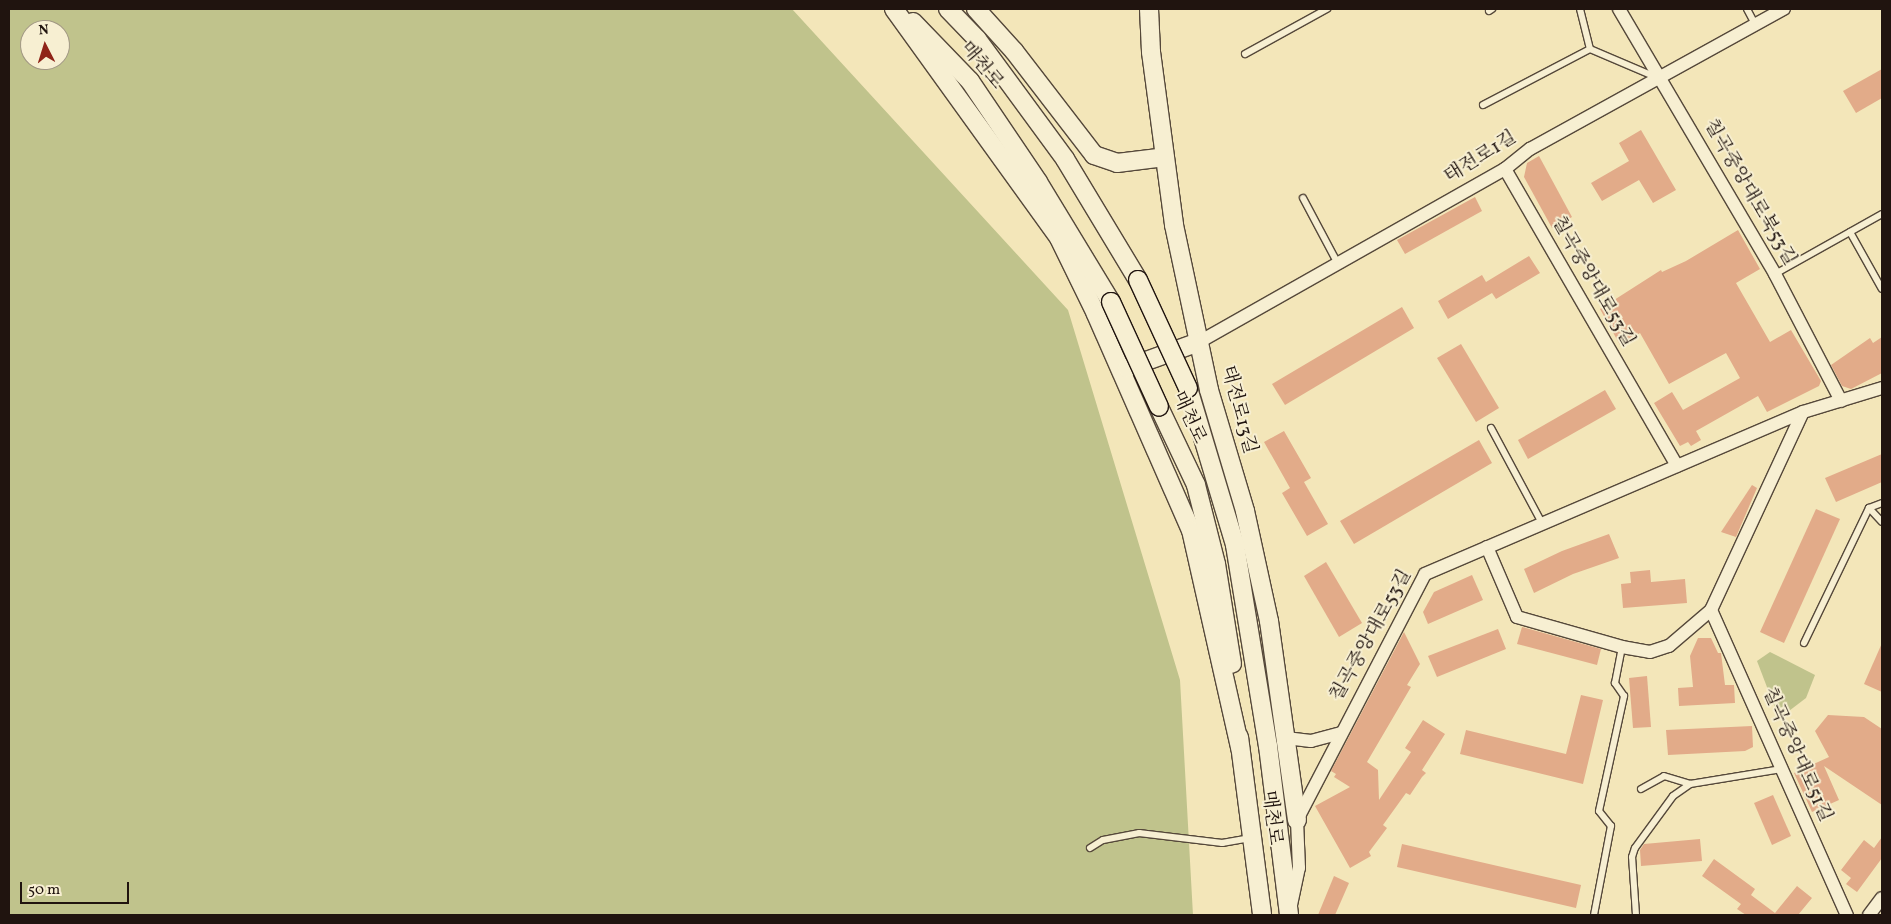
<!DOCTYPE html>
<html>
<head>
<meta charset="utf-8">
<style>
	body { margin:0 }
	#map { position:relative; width:1891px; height:924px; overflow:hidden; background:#f3e6b9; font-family:Vollkorn,"Noto Serif KR",serif }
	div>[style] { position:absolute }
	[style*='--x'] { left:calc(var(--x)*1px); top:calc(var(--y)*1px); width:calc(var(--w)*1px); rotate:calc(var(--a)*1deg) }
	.green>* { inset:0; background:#c0c38c }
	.building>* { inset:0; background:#e2ab89 }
	.roads { filter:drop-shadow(1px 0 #55483a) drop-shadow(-1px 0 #55483a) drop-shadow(0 1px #55483a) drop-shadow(0 -1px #55483a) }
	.lane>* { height:6px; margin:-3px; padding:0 3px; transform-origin:3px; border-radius:3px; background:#f7efd2 }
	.street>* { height:12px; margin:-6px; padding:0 6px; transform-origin:6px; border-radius:6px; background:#f7efd2 }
	.secondary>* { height:18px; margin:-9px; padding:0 9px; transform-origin:9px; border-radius:9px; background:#f7efd2 }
	.bridges { filter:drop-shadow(1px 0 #20140f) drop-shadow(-1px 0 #20140f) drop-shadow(0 1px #20140f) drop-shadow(0 -1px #20140f) }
	.secondary-bridge>* { height:18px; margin:-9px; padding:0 9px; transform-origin:9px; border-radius:9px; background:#f7efd2 }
	span { translate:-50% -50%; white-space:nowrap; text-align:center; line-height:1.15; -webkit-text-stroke:4px #f7efd2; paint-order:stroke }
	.street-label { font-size:19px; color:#20140f }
	.frame { position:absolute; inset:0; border:10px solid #20140f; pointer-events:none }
	.north { position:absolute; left:20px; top:20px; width:50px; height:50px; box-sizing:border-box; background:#f7efd2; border:1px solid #a19784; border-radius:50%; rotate:355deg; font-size:14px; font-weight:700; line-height:20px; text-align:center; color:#20140f }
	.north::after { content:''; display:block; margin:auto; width:18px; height:22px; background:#8f2418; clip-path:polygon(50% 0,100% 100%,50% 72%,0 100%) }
	.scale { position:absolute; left:20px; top:882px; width:109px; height:22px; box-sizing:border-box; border:2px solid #20140f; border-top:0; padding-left:6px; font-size:15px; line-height:18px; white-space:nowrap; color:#20140f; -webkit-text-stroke:4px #f7efd2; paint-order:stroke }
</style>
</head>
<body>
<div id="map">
	<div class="green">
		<i style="clip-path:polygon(evenodd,9px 9px,792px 9px,1068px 310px,1180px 680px,1193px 915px,9px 915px,9px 9px,30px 30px,60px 30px,60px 60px,30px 60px,30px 30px)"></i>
		<i style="clip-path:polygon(1770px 652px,1815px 675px,1806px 698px,1785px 714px,1775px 708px,1757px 661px)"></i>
	</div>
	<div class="building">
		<i style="clip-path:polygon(1882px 69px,1882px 98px,1856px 113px,1843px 91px)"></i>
		<i style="clip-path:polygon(1641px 130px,1676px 190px,1653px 203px,1639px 180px,1602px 201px,1591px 183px,1629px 161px,1619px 143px)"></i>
		<i style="clip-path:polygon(1539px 156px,1572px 217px,1552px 228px,1524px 177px,1527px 163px)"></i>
		<i style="clip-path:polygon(1475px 197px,1482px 211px,1405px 254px,1397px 240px)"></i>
		<i style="clip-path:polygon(1738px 230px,1760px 269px,1736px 283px,1770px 342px,1791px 330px,1821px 381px,1819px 386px,1767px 412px,1758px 396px,1696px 431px,1701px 440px,1691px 446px,1688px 442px,1680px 446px,1654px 403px,1672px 392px,1683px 410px,1740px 378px,1726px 353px,1669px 384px,1640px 333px,1620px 345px,1600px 309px,1661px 270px,1662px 272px,1686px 261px)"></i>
		<i style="clip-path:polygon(1529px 256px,1540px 273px,1496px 299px,1492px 293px,1448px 319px,1438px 301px,1482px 275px,1486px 282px)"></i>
		<i style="clip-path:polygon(1402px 307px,1414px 328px,1285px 405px,1272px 384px)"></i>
		<i style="clip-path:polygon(1882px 337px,1882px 373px,1851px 389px,1842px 386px,1831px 365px,1870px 338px,1873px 343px)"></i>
		<i style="clip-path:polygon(1461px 344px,1499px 408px,1476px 422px,1437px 358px)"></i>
		<i style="clip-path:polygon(1605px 390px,1616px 409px,1528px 459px,1518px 440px)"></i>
		<i style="clip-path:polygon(1284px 431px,1311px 478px,1304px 482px,1328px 524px,1307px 536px,1282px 493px,1290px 488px,1264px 442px)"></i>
		<i style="clip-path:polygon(1479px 440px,1492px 463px,1354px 544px,1340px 521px)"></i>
		<i style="clip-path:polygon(1882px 454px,1882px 482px,1836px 502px,1825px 478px)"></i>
		<i style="clip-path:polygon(1752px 485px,1757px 488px,1736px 537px,1721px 532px)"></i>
		<i style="clip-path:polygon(1816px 509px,1840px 519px,1784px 643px,1760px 632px)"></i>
		<i style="clip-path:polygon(1609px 534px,1619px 558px,1573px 574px,1534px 593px,1524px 569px,1562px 551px)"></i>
		<i style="clip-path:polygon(1326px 562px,1362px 623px,1339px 637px,1304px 576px)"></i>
		<i style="clip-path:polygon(1650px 570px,1651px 582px,1685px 579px,1687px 603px,1623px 608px,1621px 584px,1631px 583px,1630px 572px)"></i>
		<i style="clip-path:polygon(1472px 575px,1483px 600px,1428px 624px,1423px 612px,1434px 592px)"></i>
		<i style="clip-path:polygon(1522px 627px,1601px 649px,1597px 665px,1517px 644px)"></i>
		<i style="clip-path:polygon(1498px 629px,1506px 649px,1437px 677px,1428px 656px)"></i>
		<i style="clip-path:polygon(1404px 632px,1420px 664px,1407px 685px,1411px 687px,1367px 762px,1378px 770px,1379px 800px,1411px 752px,1405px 748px,1423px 720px,1445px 734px,1422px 770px,1426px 773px,1422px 777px,1410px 795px,1406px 793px,1383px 825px,1387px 828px,1369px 852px,1371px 856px,1350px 868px,1315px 806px,1350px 787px,1334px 777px,1336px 774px,1331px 771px)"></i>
		<i style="clip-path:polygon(1698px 638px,1711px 638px,1718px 653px,1721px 653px,1725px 685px,1734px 685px,1735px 703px,1679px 706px,1678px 688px,1693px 687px,1690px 656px)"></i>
		<i style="clip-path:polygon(1882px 643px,1882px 692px,1864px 684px)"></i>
		<i style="clip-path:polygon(1647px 676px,1651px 727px,1633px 728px,1629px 678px)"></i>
		<i style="clip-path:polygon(1581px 695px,1603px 700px,1583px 784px,1460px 754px,1466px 730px,1566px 754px)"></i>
		<i style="clip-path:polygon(1828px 715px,1864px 717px,1882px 729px,1882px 805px,1824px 766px,1839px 800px,1812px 812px,1794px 773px,1829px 757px,1815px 731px)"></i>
		<i style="clip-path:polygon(1752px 726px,1753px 747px,1745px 751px,1668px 755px,1666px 730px)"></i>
		<i style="clip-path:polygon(1773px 795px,1791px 836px,1772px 845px,1754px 803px)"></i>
		<i style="clip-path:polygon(1882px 837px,1882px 858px,1857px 892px,1846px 884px,1851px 878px,1841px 870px,1864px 840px,1874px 848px)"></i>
		<i style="clip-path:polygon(1700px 839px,1702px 861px,1641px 866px,1640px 850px,1644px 844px)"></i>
		<i style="clip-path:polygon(1402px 844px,1581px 885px,1576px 908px,1397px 867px)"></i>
		<i style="clip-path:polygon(1714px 859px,1755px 889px,1751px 895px,1775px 913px,1797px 886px,1812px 898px,1798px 915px,1746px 915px,1737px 909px,1741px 904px,1702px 876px)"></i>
		<i style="clip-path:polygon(1334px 876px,1349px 883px,1335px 915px,1318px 915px)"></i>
	</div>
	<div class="roads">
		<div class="lane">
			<i style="--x:1580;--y:9;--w:41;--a:76"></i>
			<i style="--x:1747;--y:9;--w:17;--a:62"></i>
			<i style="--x:1489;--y:11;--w:4;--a:-34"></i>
			<i style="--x:1245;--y:54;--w:94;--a:-28.8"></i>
			<i style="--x:1483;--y:105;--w:121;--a:-27.6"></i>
			<i style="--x:1590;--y:49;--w:74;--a:23.1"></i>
			<i style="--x:1303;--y:198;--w:72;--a:62"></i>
			<i style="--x:1850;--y:232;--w:65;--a:60.7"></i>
			<i style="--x:1775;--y:274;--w:123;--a:-29.3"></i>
			<i style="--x:1491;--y:428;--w:108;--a:61.8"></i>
			<i style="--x:1869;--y:508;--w:19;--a:47"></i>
			<i style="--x:1804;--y:643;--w:150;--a:-64.3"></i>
			<i style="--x:1869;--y:508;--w:14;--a:-21"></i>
			<i style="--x:1641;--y:789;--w:26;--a:-29"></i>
			<i style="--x:1664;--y:776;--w:27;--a:17"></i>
			<i style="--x:1090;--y:848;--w:15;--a:-32"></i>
			<i style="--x:1103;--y:840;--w:37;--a:-11"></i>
			<i style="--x:1139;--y:833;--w:84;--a:6.9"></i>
			<i style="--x:1222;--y:843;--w:29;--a:-10"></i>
			<i style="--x:1594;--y:915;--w:91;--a:-79.2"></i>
			<i style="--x:1611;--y:826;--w:19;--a:-129"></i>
			<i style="--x:1599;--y:811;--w:118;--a:-77.7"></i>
			<i style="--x:1624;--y:696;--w:16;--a:-125"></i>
			<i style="--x:1615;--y:683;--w:37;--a:-79"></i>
			<i style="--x:1636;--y:915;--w:58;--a:-93.9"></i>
			<i style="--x:1632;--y:857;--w:9;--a:-72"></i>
			<i style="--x:1635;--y:848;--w:64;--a:-53.8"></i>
			<i style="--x:1673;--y:796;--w:21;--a:-35"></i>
			<i style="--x:1690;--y:784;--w:93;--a:-9.3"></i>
		</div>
		<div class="street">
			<i style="--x:1619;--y:9;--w:308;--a:59.5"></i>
			<i style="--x:1775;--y:274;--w:143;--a:62.5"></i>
			<i style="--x:1505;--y:169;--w:343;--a:59.9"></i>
			<i style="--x:1199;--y:342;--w:352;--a:-29.5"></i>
			<i style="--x:1505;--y:169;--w:32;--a:-39"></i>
			<i style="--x:1530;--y:149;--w:290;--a:-28.9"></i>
			<i style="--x:1487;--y:547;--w:76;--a:66.8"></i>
			<i style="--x:1517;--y:617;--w:109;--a:15.9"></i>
			<i style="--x:1622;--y:647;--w:28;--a:10"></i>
			<i style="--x:1650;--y:652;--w:20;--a:-18"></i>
			<i style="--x:1669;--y:646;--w:55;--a:-40.6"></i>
			<i style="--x:1711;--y:610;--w:218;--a:-65.1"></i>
			<i style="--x:1711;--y:610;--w:334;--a:66"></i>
			<i style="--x:1286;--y:738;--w:25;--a:7"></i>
			<i style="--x:1311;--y:741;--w:30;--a:-15"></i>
			<i style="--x:1291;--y:905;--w:38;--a:-78"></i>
			<i style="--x:1299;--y:868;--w:48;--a:-92.4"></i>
			<i style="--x:1297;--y:820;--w:277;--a:-62.5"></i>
			<i style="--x:1425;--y:574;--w:411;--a:-23.2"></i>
			<i style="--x:1803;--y:412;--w:83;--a:-16.9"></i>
			<i style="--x:1869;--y:915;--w:21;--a:-53"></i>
		</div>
		<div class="secondary">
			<i style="--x:894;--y:9;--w:282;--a:54.2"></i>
			<i style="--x:1059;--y:238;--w:85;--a:64"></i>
			<i style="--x:1096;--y:314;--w:236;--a:66.3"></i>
			<i style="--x:1191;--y:530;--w:223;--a:77.3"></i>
			<i style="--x:948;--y:9;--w:42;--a:46"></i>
			<i style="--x:977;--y:39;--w:149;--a:53.7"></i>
			<i style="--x:1065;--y:159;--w:141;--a:58.9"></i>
			<i style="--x:976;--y:9;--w:57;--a:47.9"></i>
			<i style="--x:1014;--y:51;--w:131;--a:52.4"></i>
			<i style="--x:1094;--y:155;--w:24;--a:19"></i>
			<i style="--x:1117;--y:163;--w:48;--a:-7.1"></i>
			<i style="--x:1149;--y:9;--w:43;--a:87.3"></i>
			<i style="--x:1151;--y:52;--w:175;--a:82.4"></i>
			<i style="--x:1174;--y:225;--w:169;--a:78"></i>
			<i style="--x:1209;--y:390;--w:126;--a:73.4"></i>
			<i style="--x:1245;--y:511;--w:113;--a:77.7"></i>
			<i style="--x:1269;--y:621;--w:201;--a:82"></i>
			<i style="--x:913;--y:22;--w:82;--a:46"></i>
			<i style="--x:970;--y:81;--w:122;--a:56"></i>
			<i style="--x:1038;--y:182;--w:140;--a:58.7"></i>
			<i style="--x:1127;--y:368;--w:77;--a:-19.9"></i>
			<i style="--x:1188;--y:388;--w:164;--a:73.3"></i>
			<i style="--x:1235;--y:545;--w:204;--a:80.7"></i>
			<i style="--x:1268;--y:746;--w:170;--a:82.9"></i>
			<i style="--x:1159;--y:407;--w:86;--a:64.6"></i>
			<i style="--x:1196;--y:485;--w:81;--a:75.8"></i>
			<i style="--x:1216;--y:564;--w:101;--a:80.9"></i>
			<i style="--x:1239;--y:737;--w:179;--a:82.6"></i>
		</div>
	</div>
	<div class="bridges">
		<div class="secondary-bridge">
			<i style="--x:1138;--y:280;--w:119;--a:65.2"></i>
			<i style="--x:1111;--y:302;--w:115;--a:65.4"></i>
		</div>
	</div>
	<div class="street-label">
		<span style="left:981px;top:66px;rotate:50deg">매천로</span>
		<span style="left:1481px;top:158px;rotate:-32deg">태전로1길</span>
		<span style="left:1749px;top:193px;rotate:60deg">칠곡중앙대로북53길</span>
		<span style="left:1592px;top:282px;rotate:60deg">칠곡중앙대로53길</span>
		<span style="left:1238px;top:410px;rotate:75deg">태전로13길</span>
		<span style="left:1188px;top:418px;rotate:65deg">매천로</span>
		<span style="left:1372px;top:636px;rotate:-61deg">칠곡중앙대로53길</span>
		<span style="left:1796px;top:755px;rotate:66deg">칠곡중앙대로51길</span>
		<span style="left:1271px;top:818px;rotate:83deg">매천로</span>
	</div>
	<div class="frame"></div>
	<div class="north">N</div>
	<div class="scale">50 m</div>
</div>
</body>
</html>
